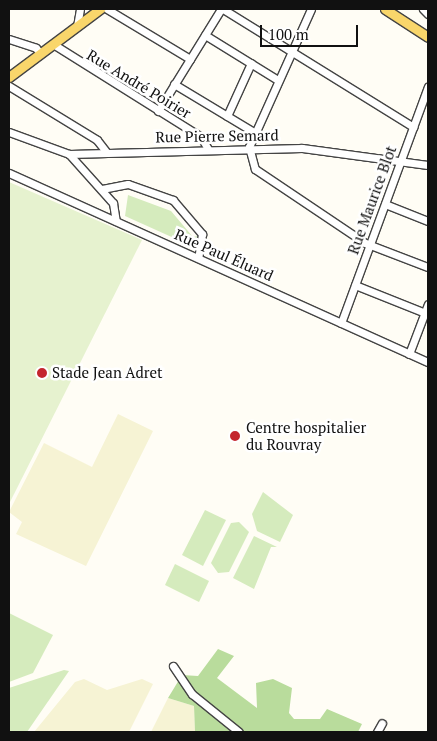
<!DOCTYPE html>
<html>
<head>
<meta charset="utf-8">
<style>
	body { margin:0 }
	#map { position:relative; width:437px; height:741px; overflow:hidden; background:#fffdf5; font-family:"PT Serif",serif }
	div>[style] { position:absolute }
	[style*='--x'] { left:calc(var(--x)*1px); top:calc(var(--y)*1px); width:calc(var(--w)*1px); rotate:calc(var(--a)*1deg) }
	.farmland>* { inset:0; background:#f6f3d4 }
	.green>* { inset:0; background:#d5ebbd }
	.forest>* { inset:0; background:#b9dc9c }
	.pitch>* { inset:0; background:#e6f2cf }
	.roads { filter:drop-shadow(1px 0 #444) drop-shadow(-1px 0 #444) drop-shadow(0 1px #444) drop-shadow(0 -1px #444) }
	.minor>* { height:7px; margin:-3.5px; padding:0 3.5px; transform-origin:3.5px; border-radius:3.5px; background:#fff }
	.major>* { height:9px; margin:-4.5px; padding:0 4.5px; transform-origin:4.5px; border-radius:4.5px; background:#f9d66b }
	.dots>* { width:14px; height:14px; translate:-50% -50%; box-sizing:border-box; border:2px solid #fff; border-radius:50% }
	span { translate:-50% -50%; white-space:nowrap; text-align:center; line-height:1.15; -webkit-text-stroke:5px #fff; paint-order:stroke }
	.street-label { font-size:15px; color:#111 }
	.poi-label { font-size:15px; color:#111 }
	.left { translate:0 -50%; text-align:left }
	.frame { position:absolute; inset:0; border:10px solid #111; pointer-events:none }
	.scale { position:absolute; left:260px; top:25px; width:98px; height:22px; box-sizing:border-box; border:2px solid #111; border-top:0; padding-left:6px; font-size:15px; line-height:18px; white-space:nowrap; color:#111; -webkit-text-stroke:4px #fff; paint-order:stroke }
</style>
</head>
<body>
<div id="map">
	<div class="farmland">
		<i style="clip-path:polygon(118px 414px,153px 431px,86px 566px,16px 534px,22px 522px,9px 512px,44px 443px,92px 467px)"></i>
		<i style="clip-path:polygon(84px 679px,107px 690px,142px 679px,153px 684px,129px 732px,34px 732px,75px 682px)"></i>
		<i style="clip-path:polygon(168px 698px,194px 706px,195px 732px,151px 732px)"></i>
	</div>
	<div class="green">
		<i style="clip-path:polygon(128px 195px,171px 211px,193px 237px,197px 236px,196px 248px,125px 216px)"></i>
		<i style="clip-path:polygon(263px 492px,293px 515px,280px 542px,257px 531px,252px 514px)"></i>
		<i style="clip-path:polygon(205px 510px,226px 520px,203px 566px,182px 555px)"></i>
		<i style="clip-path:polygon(239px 522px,249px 532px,229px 572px,218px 573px,211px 563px,231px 523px)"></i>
		<i style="clip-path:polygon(254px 536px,277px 547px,271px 547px,254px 589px,233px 578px)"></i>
		<i style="clip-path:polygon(175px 564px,209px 581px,199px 602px,165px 585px)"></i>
		<i style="clip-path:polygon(9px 613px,53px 635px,33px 673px,9px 682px)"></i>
		<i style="clip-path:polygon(64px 670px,69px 671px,27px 732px,9px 732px,9px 688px)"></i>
	</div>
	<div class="forest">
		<i style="clip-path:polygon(218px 649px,234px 656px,217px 678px,257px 708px,256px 683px,273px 679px,292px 688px,289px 713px,294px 719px,320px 719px,327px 709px,362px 724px,358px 732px,195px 732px,194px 706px,168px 698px,182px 675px,198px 676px)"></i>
	</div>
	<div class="pitch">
		<i style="clip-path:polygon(9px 182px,142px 240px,9px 504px)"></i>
	</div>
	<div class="roads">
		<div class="minor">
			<i style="--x:107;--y:9;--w:97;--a:31.1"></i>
			<i style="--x:223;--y:9;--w:224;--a:31.8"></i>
			<i style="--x:311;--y:9;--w:151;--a:114.2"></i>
			<i style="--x:249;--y:147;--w:23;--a:75"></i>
			<i style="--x:255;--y:169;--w:133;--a:33.9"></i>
			<i style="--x:365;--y:243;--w:67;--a:20.9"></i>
			<i style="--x:423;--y:9;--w:7;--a:45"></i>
			<i style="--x:77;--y:26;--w:17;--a:-80"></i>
			<i style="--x:205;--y:35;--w:86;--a:31.7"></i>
			<i style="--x:9;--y:39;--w:28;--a:18"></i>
			<i style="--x:36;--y:48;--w:6;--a:51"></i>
			<i style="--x:53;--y:44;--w:175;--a:32.1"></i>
			<i style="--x:201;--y:137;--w:14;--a:60"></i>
			<i style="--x:174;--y:84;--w:93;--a:31"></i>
			<i style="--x:9;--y:86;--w:103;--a:31.5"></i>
			<i style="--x:97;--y:140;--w:16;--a:52"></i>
			<i style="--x:158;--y:111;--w:120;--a:-58.3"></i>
			<i style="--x:227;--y:116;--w:58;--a:-65.6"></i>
			<i style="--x:9;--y:132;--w:64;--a:20.1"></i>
			<i style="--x:69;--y:154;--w:233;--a:-1.5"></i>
			<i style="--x:302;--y:148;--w:127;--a:7.7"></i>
			<i style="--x:69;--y:154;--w:66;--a:48.1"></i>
			<i style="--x:113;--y:203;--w:18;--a:81"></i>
			<i style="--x:9;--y:173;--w:460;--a:24.3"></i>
			<i style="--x:102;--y:189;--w:26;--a:-11"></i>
			<i style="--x:128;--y:184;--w:48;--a:19.6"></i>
			<i style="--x:173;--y:200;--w:45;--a:49.5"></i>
			<i style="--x:202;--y:234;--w:24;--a:99"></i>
			<i style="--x:385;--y:204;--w:46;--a:21.6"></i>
			<i style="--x:355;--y:285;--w:75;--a:21.8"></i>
			<i style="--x:341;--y:323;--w:252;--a:-69.8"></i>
			<i style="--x:409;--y:354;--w:53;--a:-69.2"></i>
			<i style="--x:173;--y:666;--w:34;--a:56"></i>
			<i style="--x:192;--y:694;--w:60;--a:39"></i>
			<i style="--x:377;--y:732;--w:10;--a:-61"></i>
		</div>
		<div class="major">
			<i style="--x:385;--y:9;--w:51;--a:33.1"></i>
			<i style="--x:9;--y:77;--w:114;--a:-36.8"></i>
		</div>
	</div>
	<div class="dots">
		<i style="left:42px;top:373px;background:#c4262e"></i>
		<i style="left:235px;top:436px;background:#c4262e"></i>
	</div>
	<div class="street-label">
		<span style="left:139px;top:84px;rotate:31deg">Rue André Poirier</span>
		<span style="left:217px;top:136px;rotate:-1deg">Rue Pierre Semard</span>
		<span style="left:372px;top:200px;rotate:-70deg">Rue Maurice Blot</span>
		<span style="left:224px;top:255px;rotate:24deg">Rue Paul Éluard</span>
	</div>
	<div class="poi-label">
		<span class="left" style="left:52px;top:373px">Stade Jean Adret</span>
		<span class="left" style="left:246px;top:436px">Centre hospitalier<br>du Rouvray</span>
	</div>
	<div class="frame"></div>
	<div class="scale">100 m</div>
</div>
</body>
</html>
